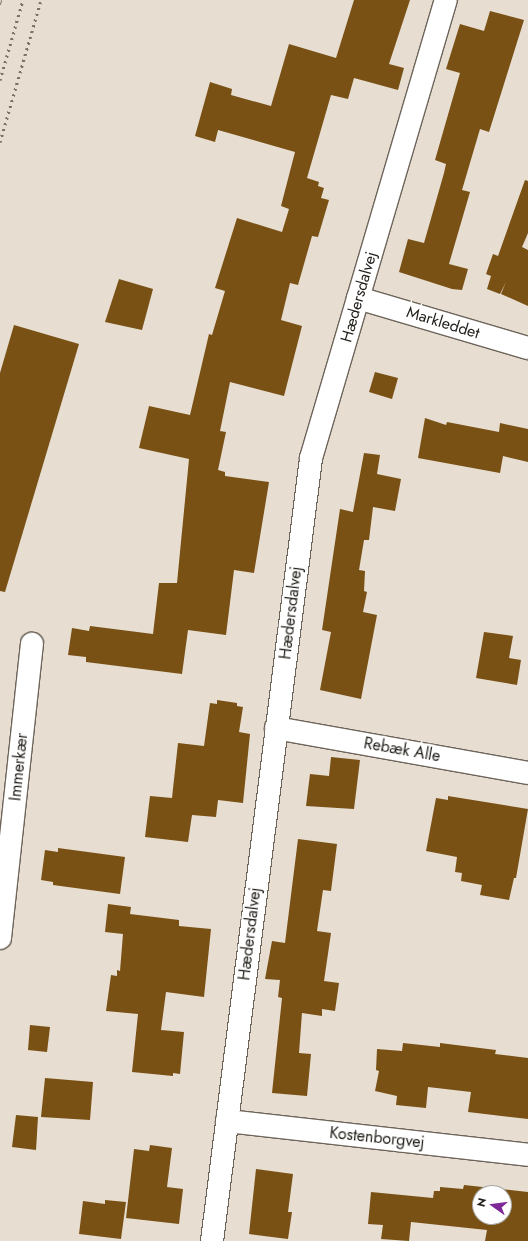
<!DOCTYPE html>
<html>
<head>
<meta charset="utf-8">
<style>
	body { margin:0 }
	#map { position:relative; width:528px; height:1241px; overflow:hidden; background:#e7ddd1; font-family:Jost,sans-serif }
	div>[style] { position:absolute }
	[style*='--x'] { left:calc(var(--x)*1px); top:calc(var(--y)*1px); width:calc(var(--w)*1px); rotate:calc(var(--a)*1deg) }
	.building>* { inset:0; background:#795114 }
	.roads { filter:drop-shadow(1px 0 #6d645a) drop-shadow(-1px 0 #6d645a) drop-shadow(0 1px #6d645a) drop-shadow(0 -1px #6d645a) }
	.minor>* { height:22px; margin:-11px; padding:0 11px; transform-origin:11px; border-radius:11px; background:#fff }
	.tram>* { height:1px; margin:-0.5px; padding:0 0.5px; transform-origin:0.5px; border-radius:0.5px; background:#777168 }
	.rail>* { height:3px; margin-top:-1.5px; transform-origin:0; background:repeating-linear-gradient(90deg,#777168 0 2px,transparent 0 6px) }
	span { translate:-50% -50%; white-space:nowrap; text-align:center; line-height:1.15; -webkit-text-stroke:4px #fff; paint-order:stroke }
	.street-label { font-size:16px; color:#211e19 }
	.north { position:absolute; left:472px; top:1185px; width:40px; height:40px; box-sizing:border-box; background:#fff; border:1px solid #a6a5a3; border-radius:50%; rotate:284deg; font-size:11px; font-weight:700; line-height:16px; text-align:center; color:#211e19 }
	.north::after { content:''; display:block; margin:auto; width:14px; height:18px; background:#7e2998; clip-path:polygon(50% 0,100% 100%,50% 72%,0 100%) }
</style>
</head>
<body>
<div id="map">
	<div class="building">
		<i style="clip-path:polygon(354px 0,410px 0,389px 64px,404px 68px,398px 90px,354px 78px,348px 99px,331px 95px,307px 178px,319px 182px,318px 186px,324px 188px,321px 198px,329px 200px,318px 237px,312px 236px,298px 285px,290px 283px,281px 320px,302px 326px,284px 396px,230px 382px,220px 431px,226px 432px,218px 470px,225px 472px,225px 476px,269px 482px,254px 573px,234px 570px,226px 635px,188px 630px,182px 674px,86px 662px,86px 657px,68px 655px,72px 628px,89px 631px,90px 626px,153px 634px,159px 583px,177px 583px,189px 459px,139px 448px,149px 406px,190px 415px,209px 334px,212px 335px,225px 291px,215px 288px,237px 218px,282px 232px,289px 209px,281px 206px,295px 152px,218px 130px,215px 142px,195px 136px,210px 82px,232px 89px,231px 95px,271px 106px,289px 44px,336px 58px)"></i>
		<i style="clip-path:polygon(490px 11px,524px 20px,489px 132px,480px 129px,462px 190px,470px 192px,449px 264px,468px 269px,462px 290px,452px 289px,399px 272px,408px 239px,424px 243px,444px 173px,446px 164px,435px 160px,460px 73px,446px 69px,460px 24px,484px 31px)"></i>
		<i style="clip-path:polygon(525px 180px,528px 181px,528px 233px,522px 247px,528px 250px,528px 306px,501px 294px,506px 282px,500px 294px,487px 289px,491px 276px,486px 274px,493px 254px,498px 256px)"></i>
		<i style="clip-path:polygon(119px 279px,153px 289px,142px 330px,105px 322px)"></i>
		<i style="clip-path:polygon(14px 325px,79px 344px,5px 592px,0 591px,0 373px)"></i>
		<i style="clip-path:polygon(375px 372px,398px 378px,392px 399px,369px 392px)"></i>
		<i style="clip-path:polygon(425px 418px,446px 425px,447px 422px,499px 432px,500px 423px,528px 429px,528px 462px,503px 456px,500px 473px,418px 458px)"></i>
		<i style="clip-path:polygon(364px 453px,380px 455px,377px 474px,401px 479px,395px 511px,373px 507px,369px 540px,364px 540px,359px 570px,365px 571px,364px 591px,367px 592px,363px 612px,377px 615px,361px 699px,320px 690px,331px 632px,322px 630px,340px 509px,353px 512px)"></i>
		<i style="clip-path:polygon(484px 632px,513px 636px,509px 658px,521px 660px,517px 685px,476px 678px)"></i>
		<i style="clip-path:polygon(217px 700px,237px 703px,237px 706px,243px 707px,239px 732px,250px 734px,243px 803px,218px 800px,216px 817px,192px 815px,188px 842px,145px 837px,150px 796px,172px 798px,178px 743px,204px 746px,210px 703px,217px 704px)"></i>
		<i style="clip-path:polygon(331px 757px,360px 760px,354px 809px,306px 806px,310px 774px,329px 776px)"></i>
		<i style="clip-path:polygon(448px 796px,528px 809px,516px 878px,514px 878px,509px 900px,480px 895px,482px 885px,461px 881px,462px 873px,455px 872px,457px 857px,426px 851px,436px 798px,448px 800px)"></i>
		<i style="clip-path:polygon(298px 839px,337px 844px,331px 891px,323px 890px,317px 931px,331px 933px,324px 981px,339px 983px,335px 1011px,322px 1009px,322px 1016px,302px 1013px,299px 1053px,311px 1054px,307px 1096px,272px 1093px,282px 998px,278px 997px,280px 980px,265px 979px,272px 941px,285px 943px)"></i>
		<i style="clip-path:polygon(58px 848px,125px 857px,120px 894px,53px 885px,53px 882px,41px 880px,45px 850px,58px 852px)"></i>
		<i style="clip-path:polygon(108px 904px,131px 907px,130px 914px,179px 920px,179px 926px,211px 929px,204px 997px,166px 992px,161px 1030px,184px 1032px,180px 1074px,173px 1073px,173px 1076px,132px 1072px,138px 1014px,106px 1011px,111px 975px,117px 976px,117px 970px,120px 971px,123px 934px,105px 932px)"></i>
		<i style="clip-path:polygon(30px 1025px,50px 1027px,47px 1052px,28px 1050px)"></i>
		<i style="clip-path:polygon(403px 1043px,440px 1047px,440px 1043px,496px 1050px,495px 1054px,528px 1058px,528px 1119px,468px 1112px,471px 1092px,428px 1087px,426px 1108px,396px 1105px,397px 1096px,375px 1091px,379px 1071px,376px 1070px,377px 1049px,402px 1051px)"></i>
		<i style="clip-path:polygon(45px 1078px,93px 1082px,90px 1120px,41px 1117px)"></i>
		<i style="clip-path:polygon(16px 1115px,38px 1117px,36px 1150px,12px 1147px)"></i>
		<i style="clip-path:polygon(150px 1145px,172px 1148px,167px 1187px,183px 1189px,179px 1224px,126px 1218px,134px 1149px,149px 1151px)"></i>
		<i style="clip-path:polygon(256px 1169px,293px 1174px,288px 1212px,292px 1212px,288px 1239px,249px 1234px)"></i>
		<i style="clip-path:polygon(evenodd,464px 1185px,528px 1192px,528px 1241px,485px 1241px,487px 1230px,411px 1222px,409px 1241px,381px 1239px,383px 1225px,368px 1224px,371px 1192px,433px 1198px,434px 1191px,440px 1191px,440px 1187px,463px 1189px,464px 1185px,480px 1193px,504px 1193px,504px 1217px,480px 1217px,480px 1193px)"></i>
		<i style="clip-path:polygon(105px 1200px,126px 1202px,121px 1239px,79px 1234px,83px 1201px,105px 1204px)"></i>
	</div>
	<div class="roads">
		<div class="minor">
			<i style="--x:358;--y:298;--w:177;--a:16.4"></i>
			<i style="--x:276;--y:728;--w:256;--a:10.1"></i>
			<i style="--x:0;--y:938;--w:296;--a:-83.8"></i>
			<i style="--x:227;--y:1121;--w:303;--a:6.4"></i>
			<i style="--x:212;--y:1241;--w:789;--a:-82.79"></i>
			<i style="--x:311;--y:458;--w:477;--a:-73.6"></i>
		</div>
	</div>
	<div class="tram">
		<i style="--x:0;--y:4;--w:4;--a:-76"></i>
	</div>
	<div class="rail">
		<i style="--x:0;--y:80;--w:83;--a:-74"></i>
		<i style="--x:0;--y:142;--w:148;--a:-73.9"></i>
	</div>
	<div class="street-label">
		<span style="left:359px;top:297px;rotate:-74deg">Hædersdalvej</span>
		<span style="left:443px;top:323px;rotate:17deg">Markleddet</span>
		<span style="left:291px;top:613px;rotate:-83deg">Hædersdalvej</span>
		<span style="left:402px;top:750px;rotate:10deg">Rebæk Alle</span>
		<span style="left:19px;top:767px;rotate:-84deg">Immerkær</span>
		<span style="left:250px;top:934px;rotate:-83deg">Hædersdalvej</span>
		<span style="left:377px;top:1138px;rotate:6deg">Kostenborgvej</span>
	</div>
	<div class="north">N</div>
</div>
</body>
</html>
